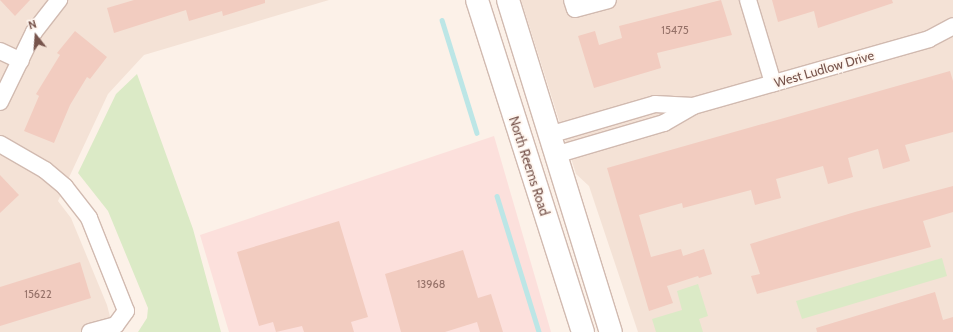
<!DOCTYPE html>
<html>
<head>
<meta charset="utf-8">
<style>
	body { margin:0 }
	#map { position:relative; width:953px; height:332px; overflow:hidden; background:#fcf1e8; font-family:Cabin,sans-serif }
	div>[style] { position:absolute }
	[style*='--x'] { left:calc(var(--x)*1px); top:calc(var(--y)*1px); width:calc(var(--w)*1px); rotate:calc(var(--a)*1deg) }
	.residential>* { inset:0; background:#f4e2d6 }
	.commercial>* { inset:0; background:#fce0dc }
	.green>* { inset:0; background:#dbeac6 }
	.stream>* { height:4.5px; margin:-2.25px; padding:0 2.25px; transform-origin:2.25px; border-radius:2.25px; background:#bce6e6 }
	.building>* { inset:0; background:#f2ccc0 }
	.roads { filter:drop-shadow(1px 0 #d1bab0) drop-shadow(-1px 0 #d1bab0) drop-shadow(0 1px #d1bab0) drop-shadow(0 -1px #d1bab0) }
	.minor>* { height:16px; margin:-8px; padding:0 8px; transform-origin:8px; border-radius:8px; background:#fff }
	.secondary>* { height:22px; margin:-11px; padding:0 11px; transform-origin:11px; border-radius:11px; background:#fff }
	span { translate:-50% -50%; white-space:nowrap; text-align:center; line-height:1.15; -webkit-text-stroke:3.5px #fff6ef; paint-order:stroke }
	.number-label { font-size:11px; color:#967269 }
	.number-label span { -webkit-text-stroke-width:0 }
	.street-label { font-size:13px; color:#77544c }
	.north { position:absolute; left:16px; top:16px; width:40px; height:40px; -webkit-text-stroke:3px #fff6ef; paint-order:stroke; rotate:343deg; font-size:11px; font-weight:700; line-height:16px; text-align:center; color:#77544c }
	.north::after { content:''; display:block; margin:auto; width:14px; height:18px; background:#77544c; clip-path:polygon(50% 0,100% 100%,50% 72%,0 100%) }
</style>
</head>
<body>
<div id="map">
	<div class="residential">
		<i style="clip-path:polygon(0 0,329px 0,144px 55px,108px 94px,58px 201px,71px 218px,107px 305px,114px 332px,0 332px)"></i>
		<i style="clip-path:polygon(521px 0,953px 0,953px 332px,638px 332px,589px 186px,576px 174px)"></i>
	</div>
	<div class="commercial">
		<i style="clip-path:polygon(494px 136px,551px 332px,229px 332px,200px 235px)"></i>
	</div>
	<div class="green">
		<i style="clip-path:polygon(137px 74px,193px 229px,221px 332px,138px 332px,147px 318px,148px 308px,108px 211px,78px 173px,116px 94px)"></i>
		<i style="clip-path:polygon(942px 258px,947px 276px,802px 319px,796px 301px)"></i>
		<i style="clip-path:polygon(698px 284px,708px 316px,699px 319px,703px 332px,656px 332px,652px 319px,682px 310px,677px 291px)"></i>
	</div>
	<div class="stream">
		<i style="--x:442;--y:20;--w:118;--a:72.8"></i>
		<i style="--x:497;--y:196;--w:142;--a:72.8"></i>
	</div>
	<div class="building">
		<i style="clip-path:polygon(0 0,30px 0,15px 16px)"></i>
		<i style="clip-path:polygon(134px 0,265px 0,265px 3px,223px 16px,222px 11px,189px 21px,186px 10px,114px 33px,107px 8px)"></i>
		<i style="clip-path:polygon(721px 0,732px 35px,657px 53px,661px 68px,594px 88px,578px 36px,595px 31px,599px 45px,622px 38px,619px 26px)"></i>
		<i style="clip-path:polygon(772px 0,892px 0,893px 3px,818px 28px,814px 11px,778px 22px)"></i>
		<i style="clip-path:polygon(75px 31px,107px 57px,90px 79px,87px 77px,70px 105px,54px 143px,24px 131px,39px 96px,36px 94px,60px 55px,57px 53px)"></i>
		<i style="clip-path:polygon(950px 71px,953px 81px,953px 132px,905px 145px,910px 161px,883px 169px,878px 149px,848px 158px,853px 177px,828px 184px,823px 166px,776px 179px,781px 198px,755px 205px,751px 190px,683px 208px,682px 203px,639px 215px,651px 257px,681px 249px,683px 256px,704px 249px,712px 274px,699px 278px,698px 276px,667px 286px,673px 303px,649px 311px,607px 168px)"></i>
		<i style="clip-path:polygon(0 175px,19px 195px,0 213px)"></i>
		<i style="clip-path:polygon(953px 186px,953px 212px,923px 221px,931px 247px,757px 294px,751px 276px,760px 274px,750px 244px,855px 212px)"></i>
		<i style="clip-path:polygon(339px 221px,368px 317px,351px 322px,354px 332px,304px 332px,302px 326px,276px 332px,273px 322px,259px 326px,237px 252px)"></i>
		<i style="clip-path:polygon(463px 250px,478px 298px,491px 294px,503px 332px,480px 332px,477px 322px,445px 332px,401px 332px,385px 274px)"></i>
		<i style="clip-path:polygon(80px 262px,91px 298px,0 326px,0 287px)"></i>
		<i style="clip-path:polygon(935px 292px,943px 320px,953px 317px,953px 332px,817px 332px,816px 328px)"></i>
	</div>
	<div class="roads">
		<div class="minor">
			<i style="--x:572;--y:0;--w:9;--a:72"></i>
			<i style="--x:575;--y:9;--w:34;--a:-15"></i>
			<i style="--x:748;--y:0;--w:87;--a:73.2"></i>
			<i style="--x:0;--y:51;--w:23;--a:25"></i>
			<i style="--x:0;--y:102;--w:78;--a:-64.1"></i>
			<i style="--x:34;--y:32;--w:41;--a:-52"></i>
			<i style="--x:549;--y:135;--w:110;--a:-16.3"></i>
			<i style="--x:655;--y:104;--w:38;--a:3"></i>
			<i style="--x:0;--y:144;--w:52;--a:30"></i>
			<i style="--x:45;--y:170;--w:26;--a:40"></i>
			<i style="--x:65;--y:187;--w:39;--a:52"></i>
			<i style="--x:89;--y:218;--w:100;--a:68.3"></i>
			<i style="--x:126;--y:311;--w:17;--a:126"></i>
			<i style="--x:116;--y:325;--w:27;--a:165"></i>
			<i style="--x:555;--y:155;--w:114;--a:-16.4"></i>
			<i style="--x:664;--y:123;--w:34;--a:-30"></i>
			<i style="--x:693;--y:106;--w:245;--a:-15.8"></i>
			<i style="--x:929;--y:39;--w:27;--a:-28"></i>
		</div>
		<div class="secondary">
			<i style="--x:477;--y:0;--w:349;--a:72.3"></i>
			<i style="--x:508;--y:0;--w:348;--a:72.8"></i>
		</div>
	</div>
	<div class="number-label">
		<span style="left:675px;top:30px">15475</span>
		<span style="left:431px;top:284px">13968</span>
		<span style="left:38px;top:294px">15622</span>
	</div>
	<div class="street-label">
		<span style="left:824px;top:69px;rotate:-16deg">West Ludlow Drive</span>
		<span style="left:529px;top:166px;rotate:72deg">North Reems Road</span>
	</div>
	<div class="north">N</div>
</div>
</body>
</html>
